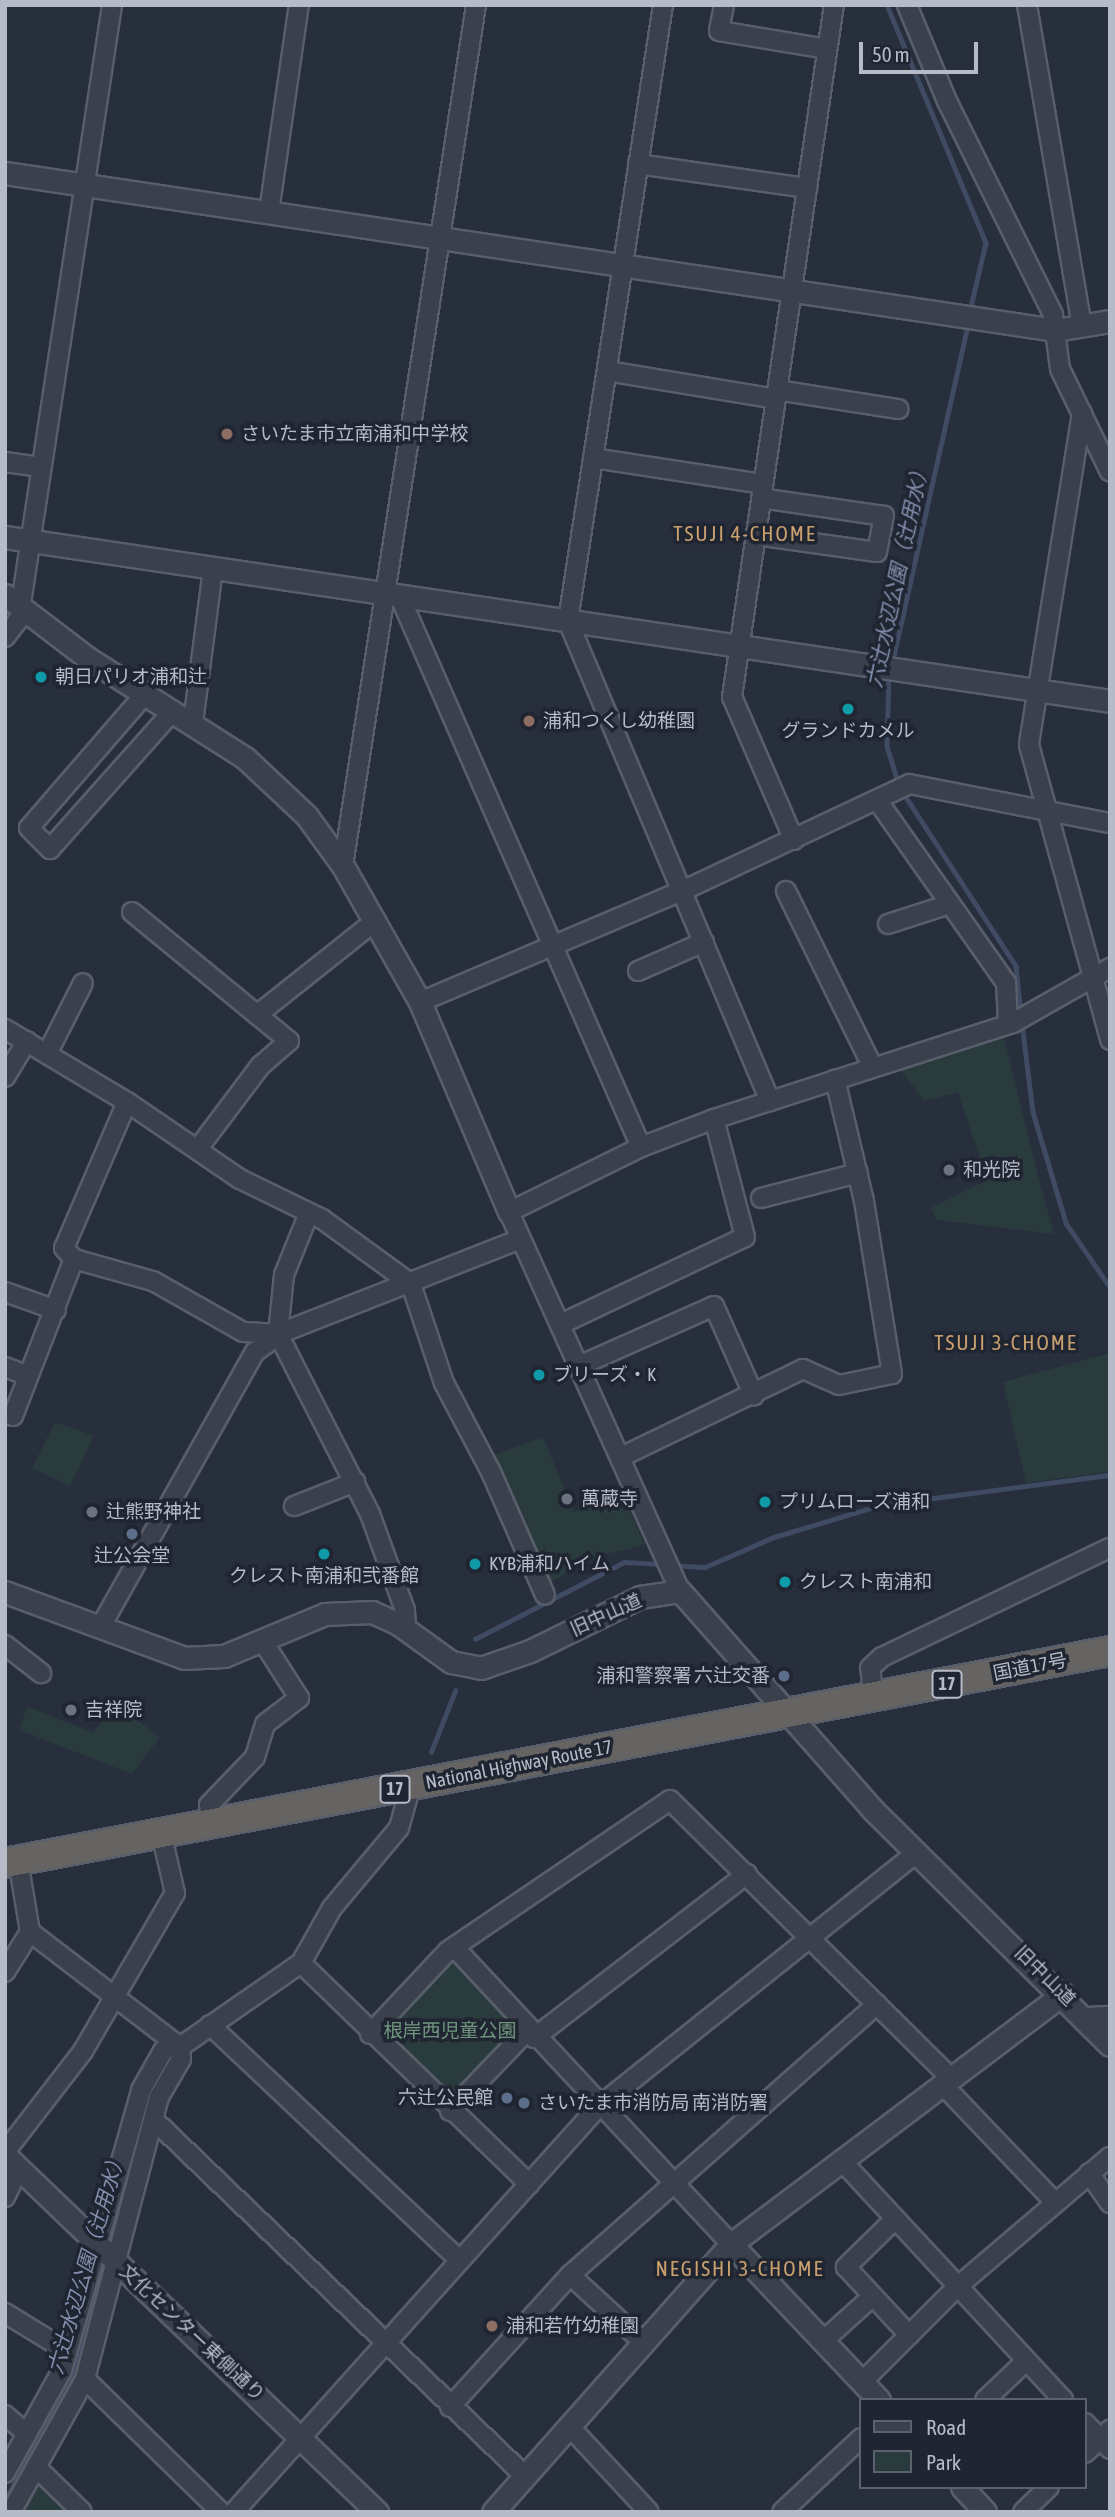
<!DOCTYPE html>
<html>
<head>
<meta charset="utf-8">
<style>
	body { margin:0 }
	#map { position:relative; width:1115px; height:2517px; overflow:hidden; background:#272e3c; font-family:"Asap Condensed","Noto Sans JP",sans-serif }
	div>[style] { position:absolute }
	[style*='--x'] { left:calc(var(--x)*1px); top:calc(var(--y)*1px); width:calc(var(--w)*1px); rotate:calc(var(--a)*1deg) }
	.green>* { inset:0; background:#2a3b3e }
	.stream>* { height:4.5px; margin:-2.25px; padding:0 2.25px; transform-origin:2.25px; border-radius:2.25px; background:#3f4a63 }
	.roads { filter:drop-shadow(2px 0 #595e6b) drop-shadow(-2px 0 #595e6b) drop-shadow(0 2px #595e6b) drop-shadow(0 -2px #595e6b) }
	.minor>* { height:18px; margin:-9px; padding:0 9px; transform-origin:9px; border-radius:9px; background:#3b404d }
	.tertiary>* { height:21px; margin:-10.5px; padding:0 10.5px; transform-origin:10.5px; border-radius:10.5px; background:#3b404d }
	.trunk>* { height:28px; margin:-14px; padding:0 14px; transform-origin:14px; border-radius:14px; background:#666462 }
	.dots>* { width:19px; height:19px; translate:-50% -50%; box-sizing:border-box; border:4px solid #202532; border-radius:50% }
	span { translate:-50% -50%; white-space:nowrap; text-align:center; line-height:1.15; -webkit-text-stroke:7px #202532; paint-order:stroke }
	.shield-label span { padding:2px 5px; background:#202532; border:2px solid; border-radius:5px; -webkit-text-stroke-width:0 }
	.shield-label { font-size:18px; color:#b7bbc8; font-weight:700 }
	.poi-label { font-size:19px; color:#b7bbc8 }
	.left { translate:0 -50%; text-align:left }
	.right { translate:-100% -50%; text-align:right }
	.street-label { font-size:19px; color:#b7bbc8 }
	.park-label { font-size:19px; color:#70967d }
	.neighbourhood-label { font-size:21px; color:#caa06f; letter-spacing:2px }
	.water-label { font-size:21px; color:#828fac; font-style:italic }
	.frame { position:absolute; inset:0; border:7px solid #b7bbc8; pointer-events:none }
	.legend { position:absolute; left:859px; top:2398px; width:228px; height:91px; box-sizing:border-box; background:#202532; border:2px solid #5c616e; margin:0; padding:9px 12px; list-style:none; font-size:21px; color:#b7bbc8 }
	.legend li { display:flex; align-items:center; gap:14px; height:35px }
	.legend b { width:35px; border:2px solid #5c616e }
	.scale { position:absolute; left:859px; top:42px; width:119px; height:32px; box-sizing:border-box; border:4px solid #b7bbc8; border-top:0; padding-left:9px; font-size:21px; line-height:24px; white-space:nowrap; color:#b7bbc8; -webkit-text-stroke:5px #202532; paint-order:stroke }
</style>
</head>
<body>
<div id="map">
	<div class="green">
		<i style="clip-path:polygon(1004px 1037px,1035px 1164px,1054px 1234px,937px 1220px,931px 1208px,987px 1180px,958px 1092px,924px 1101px,899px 1067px)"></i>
		<i style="clip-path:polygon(1110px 1353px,1110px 1472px,1026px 1483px,1003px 1382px)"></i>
		<i style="clip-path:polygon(55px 1422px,94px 1436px,70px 1486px,32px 1468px)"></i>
		<i style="clip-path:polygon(543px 1437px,574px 1512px,623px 1495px,645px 1545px,593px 1557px,550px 1583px,491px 1456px)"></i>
		<i style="clip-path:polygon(105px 1697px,160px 1737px,132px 1774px,19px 1730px,27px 1706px,93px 1733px,108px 1712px,100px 1706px)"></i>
		<i style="clip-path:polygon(455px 1960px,515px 2026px,515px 2033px,453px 2099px,382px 2031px)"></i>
		<i style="clip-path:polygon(37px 2478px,73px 2512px,18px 2512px)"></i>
	</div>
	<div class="stream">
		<i style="--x:887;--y:5;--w:258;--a:67.4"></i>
		<i style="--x:986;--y:243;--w:70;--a:103.2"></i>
		<i style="--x:892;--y:663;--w:348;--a:-77.4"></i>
		<i style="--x:889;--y:675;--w:71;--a:91.6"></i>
		<i style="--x:887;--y:746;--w:39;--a:73"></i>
		<i style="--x:902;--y:791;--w:209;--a:56.9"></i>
		<i style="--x:1016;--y:966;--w:48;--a:84.1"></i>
		<i style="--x:1022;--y:1023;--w:90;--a:83"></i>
		<i style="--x:1033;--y:1112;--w:116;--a:73.4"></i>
		<i style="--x:1066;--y:1223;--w:78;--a:55.5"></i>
		<i style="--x:673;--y:1565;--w:32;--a:4"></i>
		<i style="--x:705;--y:1567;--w:75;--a:-23.5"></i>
		<i style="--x:774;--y:1537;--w:112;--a:-16.7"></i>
		<i style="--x:881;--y:1505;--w:231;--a:-7.5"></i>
		<i style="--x:475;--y:1639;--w:168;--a:-27.3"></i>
		<i style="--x:624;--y:1562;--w:37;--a:3"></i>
		<i style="--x:431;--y:1752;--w:66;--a:-68.5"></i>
		<i style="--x:109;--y:2245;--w:160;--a:-74.7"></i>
		<i style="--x:151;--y:2091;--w:29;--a:-59"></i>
		<i style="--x:5;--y:2500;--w:143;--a:-61.6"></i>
		<i style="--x:73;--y:2374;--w:118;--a:-74.3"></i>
	</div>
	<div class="roads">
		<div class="minor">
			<i style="--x:663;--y:5;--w:623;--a:98.77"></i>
			<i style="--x:568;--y:621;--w:521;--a:67.18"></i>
			<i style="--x:724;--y:5;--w:26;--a:101"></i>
			<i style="--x:719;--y:31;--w:109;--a:9.5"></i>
			<i style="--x:907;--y:5;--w:104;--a:67.4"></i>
			<i style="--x:947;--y:101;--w:239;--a:63.6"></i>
			<i style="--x:1053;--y:315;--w:54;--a:82.6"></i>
			<i style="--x:1060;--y:369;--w:114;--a:64.1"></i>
			<i style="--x:1027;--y:5;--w:326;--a:80.3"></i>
			<i style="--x:638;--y:164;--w:171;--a:8.1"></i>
			<i style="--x:269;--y:212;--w:209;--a:-81.8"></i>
			<i style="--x:607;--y:371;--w:171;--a:9.4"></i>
			<i style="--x:777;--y:390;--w:123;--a:8.9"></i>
			<i style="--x:1082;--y:413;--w:336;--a:99.1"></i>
			<i style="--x:1029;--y:745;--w:306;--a:74.6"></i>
			<i style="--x:593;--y:458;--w:172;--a:8.7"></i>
			<i style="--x:5;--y:462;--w:36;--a:8"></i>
			<i style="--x:756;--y:535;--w:122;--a:8"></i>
			<i style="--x:877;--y:552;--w:37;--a:-79"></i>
			<i style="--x:884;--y:516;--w:124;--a:-171.7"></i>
			<i style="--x:400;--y:597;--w:600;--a:66.34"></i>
			<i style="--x:20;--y:610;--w:612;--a:-81.35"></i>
			<i style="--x:5;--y:637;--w:31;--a:-52"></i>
			<i style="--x:145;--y:694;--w:177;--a:130.9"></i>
			<i style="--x:29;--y:828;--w:30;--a:45"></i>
			<i style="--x:50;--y:849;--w:185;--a:-48.3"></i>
			<i style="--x:193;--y:723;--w:155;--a:-82.6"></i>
			<i style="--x:877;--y:800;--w:224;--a:54.8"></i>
			<i style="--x:1006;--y:983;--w:41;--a:87.2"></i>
			<i style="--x:794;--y:840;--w:156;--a:-113.4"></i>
			<i style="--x:732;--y:697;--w:699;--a:-81.62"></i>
			<i style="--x:343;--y:866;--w:871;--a:-81.22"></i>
			<i style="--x:786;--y:891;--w:195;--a:63.8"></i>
			<i style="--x:132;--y:912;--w:203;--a:39.4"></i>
			<i style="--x:289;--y:1041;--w:37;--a:139"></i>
			<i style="--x:261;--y:1065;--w:106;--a:127"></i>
			<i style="--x:888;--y:924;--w:65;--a:-17.9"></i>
			<i style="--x:638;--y:971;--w:72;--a:-23.7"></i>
			<i style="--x:420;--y:1002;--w:285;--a:-23"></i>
			<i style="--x:682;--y:891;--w:251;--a:-25.2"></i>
			<i style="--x:909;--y:784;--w:205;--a:11"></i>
			<i style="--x:257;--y:1015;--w:151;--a:-38.5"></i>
			<i style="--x:5;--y:1029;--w:142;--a:30.9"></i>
			<i style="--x:127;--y:1102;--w:137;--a:34.3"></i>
			<i style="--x:240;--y:1179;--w:91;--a:26"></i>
			<i style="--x:322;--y:1219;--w:110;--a:36.1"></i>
			<i style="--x:411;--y:1284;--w:104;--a:71.6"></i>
			<i style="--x:444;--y:1383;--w:101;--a:62.2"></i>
			<i style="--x:491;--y:1472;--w:134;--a:66.3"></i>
			<i style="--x:48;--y:1052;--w:77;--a:-63.1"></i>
			<i style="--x:5;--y:1077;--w:42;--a:-58.6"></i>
			<i style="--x:127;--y:1102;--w:159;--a:113.3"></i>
			<i style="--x:64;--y:1248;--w:15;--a:48"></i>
			<i style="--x:74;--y:1259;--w:82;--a:15.6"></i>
			<i style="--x:153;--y:1281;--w:103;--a:29.5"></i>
			<i style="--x:243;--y:1332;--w:35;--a:3"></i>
			<i style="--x:278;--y:1334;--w:258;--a:-21.4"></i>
			<i style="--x:761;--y:1198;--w:100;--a:-14.5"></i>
			<i style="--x:309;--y:1213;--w:67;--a:112"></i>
			<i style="--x:284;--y:1275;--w:59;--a:95.8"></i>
			<i style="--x:278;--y:1334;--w:202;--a:62.9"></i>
			<i style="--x:370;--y:1514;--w:102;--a:70"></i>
			<i style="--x:405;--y:1610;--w:19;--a:87"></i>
			<i style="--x:5;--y:1292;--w:54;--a:19.4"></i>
			<i style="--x:563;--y:1323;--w:201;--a:-25.3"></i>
			<i style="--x:745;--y:1237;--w:122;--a:-104.7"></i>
			<i style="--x:581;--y:1365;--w:145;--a:-23.9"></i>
			<i style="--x:714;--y:1306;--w:98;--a:66"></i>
			<i style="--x:5;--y:1367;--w:22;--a:21"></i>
			<i style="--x:13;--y:1416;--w:168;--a:-68.8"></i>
			<i style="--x:621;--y:1457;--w:202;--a:-25.8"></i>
			<i style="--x:803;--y:1369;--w:39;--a:24"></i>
			<i style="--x:839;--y:1385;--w:54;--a:-11.7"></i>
			<i style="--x:892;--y:1374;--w:175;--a:-99.2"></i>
			<i style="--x:864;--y:1201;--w:125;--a:-103.4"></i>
			<i style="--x:294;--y:1506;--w:66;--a:-21.5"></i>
			<i style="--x:680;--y:1591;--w:416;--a:-114.3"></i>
			<i style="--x:509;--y:1212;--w:147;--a:-26.2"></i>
			<i style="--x:641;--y:1147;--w:78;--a:-21"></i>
			<i style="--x:714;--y:1119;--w:314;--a:-17.8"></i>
			<i style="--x:1013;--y:1023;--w:112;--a:-29.6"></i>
			<i style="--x:101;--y:1626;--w:314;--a:-60.7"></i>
			<i style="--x:255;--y:1352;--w:29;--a:-36"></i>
			<i style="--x:5;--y:1645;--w:46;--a:37.9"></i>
			<i style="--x:874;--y:1699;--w:31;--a:-97"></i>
			<i style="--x:870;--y:1668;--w:16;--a:-43"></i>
			<i style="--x:882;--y:1657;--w:253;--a:-25.6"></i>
			<i style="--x:212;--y:1824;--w:19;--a:-99"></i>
			<i style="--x:209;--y:1805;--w:66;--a:-46.2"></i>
			<i style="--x:255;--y:1757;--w:34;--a:-73"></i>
			<i style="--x:265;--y:1724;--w:43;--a:-37.4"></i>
			<i style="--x:299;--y:1698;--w:69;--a:-122.5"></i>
			<i style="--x:454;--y:1947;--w:406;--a:47"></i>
			<i style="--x:301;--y:1963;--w:318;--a:44.1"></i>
			<i style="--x:5;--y:1972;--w:47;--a:-58"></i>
			<i style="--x:210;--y:2025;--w:342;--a:43.3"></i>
			<i style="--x:370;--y:2034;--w:114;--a:-46.8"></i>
			<i style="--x:448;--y:1951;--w:268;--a:-34.2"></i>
			<i style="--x:670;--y:1800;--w:395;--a:44.7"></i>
			<i style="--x:534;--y:2038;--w:269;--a:-37.6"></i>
			<i style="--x:180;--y:2047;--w:147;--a:-34.8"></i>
			<i style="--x:301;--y:1963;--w:63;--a:-60.6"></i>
			<i style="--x:332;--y:1908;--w:104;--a:-50.1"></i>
			<i style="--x:399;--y:1828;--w:45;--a:-74.4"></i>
			<i style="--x:942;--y:2084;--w:162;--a:46.3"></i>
			<i style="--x:450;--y:2111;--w:111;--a:-46.1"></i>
			<i style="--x:154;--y:2120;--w:514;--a:43.82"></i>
			<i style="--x:5;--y:2152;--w:128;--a:-52.3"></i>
			<i style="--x:83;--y:2051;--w:183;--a:-59.8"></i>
			<i style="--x:175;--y:1893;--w:62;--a:-103.1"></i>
			<i style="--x:841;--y:2160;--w:327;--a:47.2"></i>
			<i style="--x:1089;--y:2173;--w:37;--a:55"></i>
			<i style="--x:5;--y:2197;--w:32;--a:-64"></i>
			<i style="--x:895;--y:2219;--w:69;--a:135.6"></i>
			<i style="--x:846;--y:2267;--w:93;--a:47.2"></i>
			<i style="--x:570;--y:2275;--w:100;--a:42.6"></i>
			<i style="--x:5;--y:2313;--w:73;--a:31.5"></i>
			<i style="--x:823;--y:2341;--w:67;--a:-42"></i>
			<i style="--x:85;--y:2379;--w:190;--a:44.4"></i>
			<i style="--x:862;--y:2382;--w:134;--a:-45"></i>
			<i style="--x:957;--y:2287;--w:201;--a:-40.4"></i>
			<i style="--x:985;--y:2400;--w:57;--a:-43.6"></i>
			<i style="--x:450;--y:2407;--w:178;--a:-47.7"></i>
			<i style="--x:570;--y:2275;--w:409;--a:-41.4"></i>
			<i style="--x:5;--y:2415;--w:29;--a:41"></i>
			<i style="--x:1085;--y:2423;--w:36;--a:46"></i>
			<i style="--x:569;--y:2426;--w:117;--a:47.1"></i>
			<i style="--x:1085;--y:2453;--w:34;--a:-43"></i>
			<i style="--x:36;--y:2467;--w:64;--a:44.4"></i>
			<i style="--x:5;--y:2473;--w:118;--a:-61"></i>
			<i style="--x:62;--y:2370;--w:291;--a:-74.2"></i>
			<i style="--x:141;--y:2090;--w:45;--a:-60.6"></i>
			<i style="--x:163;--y:2051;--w:14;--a:-34"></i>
			<i style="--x:11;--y:2512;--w:152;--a:-60.9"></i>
			<i style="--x:85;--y:2379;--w:292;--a:-75.3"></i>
			<i style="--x:159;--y:2097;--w:44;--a:-59.9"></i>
			<i style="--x:181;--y:2059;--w:12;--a:-95"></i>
			<i style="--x:180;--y:2047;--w:189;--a:-142.5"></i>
			<i style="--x:30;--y:1932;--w:73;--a:-99.5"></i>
			<i style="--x:234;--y:2512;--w:545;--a:-48.05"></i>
			<i style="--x:598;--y:2107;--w:408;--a:-38.6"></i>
			<i style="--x:782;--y:2512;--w:108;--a:-43.1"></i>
			<i style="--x:1023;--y:2512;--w:36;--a:-44"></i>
		</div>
		<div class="tertiary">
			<i style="--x:5;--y:173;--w:1063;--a:8.5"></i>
			<i style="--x:1056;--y:330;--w:55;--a:-9.5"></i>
			<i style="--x:5;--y:537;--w:1117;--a:8.44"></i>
			<i style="--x:5;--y:595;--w:102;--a:37.4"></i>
			<i style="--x:86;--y:657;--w:188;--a:32.4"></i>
			<i style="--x:245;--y:758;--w:83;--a:43.1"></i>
			<i style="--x:306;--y:815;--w:63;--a:54"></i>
			<i style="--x:343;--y:866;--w:156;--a:60.5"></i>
			<i style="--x:420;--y:1002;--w:228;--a:67"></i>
			<i style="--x:5;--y:1592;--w:191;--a:20.2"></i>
			<i style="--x:184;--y:1658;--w:40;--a:-2.9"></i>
			<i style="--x:224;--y:1656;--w:109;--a:-22.6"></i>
			<i style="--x:325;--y:1614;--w:47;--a:-2.4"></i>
			<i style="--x:372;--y:1612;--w:27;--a:24"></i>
			<i style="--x:397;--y:1623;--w:67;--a:35.8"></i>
			<i style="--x:451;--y:1662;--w:31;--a:11"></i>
			<i style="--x:481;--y:1668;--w:52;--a:-19.1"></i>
			<i style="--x:530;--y:1651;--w:123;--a:-26.1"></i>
			<i style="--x:640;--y:1597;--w:40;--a:-8.5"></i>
			<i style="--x:680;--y:1591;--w:290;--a:48.6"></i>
			<i style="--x:872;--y:1809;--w:335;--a:44.8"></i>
			<i style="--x:1088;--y:2018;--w:22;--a:-3"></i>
			<i style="--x:5;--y:2155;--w:516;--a:43.82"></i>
			<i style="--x:731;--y:2244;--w:215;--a:46.5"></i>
			<i style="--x:962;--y:2487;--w:34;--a:47"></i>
			<i style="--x:493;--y:2512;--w:358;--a:-48.4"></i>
			<i style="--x:731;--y:2244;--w:416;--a:-37"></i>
		</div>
		<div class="trunk">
			<i style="--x:5;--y:1863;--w:1125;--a:-10.86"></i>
		</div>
	</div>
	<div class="dots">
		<i style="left:227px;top:434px;background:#8d6e63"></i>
		<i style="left:41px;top:677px;background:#0f9aa8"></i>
		<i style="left:848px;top:709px;background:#0f9aa8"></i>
		<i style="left:529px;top:721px;background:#8d6e63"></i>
		<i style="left:949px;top:1170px;background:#6b7280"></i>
		<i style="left:539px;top:1375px;background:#0f9aa8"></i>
		<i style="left:567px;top:1499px;background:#6b7280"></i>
		<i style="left:765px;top:1502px;background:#0f9aa8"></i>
		<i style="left:92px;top:1512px;background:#6b7280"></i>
		<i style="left:132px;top:1534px;background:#5c6f8a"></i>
		<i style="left:324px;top:1554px;background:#0f9aa8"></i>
		<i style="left:475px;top:1564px;background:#0f9aa8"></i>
		<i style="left:785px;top:1582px;background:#0f9aa8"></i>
		<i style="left:784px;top:1676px;background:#5c6f8a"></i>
		<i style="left:71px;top:1710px;background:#6b7280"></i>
		<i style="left:507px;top:2098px;background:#5c6f8a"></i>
		<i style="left:524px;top:2103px;background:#5c6f8a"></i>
		<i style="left:492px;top:2326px;background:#8d6e63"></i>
	</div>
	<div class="shield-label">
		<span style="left:947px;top:1684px">17</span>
		<span style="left:395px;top:1789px">17</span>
	</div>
	<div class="poi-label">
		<span class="left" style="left:241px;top:434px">さいたま市立南浦和中学校</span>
		<span class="left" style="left:55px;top:677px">朝日パリオ浦和辻</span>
		<span class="left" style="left:543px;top:721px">浦和つくし幼稚園</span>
		<span style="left:848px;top:731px">グランドカメル</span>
		<span class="left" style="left:963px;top:1170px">和光院</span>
		<span class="left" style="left:553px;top:1375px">ブリーズ・K</span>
		<span class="left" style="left:581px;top:1499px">萬蔵寺</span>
		<span class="left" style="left:779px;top:1502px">プリムローズ浦和</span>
		<span class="left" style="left:106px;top:1512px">辻熊野神社</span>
		<span style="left:132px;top:1556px">辻公会堂</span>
		<span class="left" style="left:489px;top:1564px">KYB浦和ハイム</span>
		<span style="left:324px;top:1576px">クレスト南浦和弐番館</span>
		<span class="left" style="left:799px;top:1582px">クレスト南浦和</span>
		<span class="right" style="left:770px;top:1676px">浦和警察署 六辻交番</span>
		<span class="left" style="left:85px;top:1710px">吉祥院</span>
		<span class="right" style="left:493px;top:2098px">六辻公民館</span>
		<span class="left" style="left:538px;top:2103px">さいたま市消防局 南消防署</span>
		<span class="left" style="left:506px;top:2326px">浦和若竹幼稚園</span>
	</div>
	<div class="street-label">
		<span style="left:606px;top:1615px;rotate:-24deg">旧中山道</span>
		<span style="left:1030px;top:1667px;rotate:-11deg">国道17号</span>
		<span style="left:519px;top:1765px;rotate:-11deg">National Highway Route 17</span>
		<span style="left:1045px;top:1976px;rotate:45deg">旧中山道</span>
		<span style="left:192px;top:2333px;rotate:43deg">文化センター東側通り</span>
	</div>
	<div class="park-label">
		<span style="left:450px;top:2031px">根岸西児童公園</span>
	</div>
	<div class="neighbourhood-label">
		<span style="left:745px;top:533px">TSUJI 4-CHOME</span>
		<span style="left:1006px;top:1342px">TSUJI 3-CHOME</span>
		<span style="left:740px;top:2268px">NEGISHI 3-CHOME</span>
	</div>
	<div class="water-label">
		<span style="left:897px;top:574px;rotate:-78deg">六辻水辺公園（辻用水）</span>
		<span style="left:86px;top:2262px;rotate:-74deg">六辻水辺公園（辻用水）</span>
	</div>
	<div class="frame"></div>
	<ul class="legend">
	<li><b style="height:9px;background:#3b404d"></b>Road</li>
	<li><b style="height:19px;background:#2a3b3e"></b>Park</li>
	</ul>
	<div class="scale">50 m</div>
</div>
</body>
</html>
